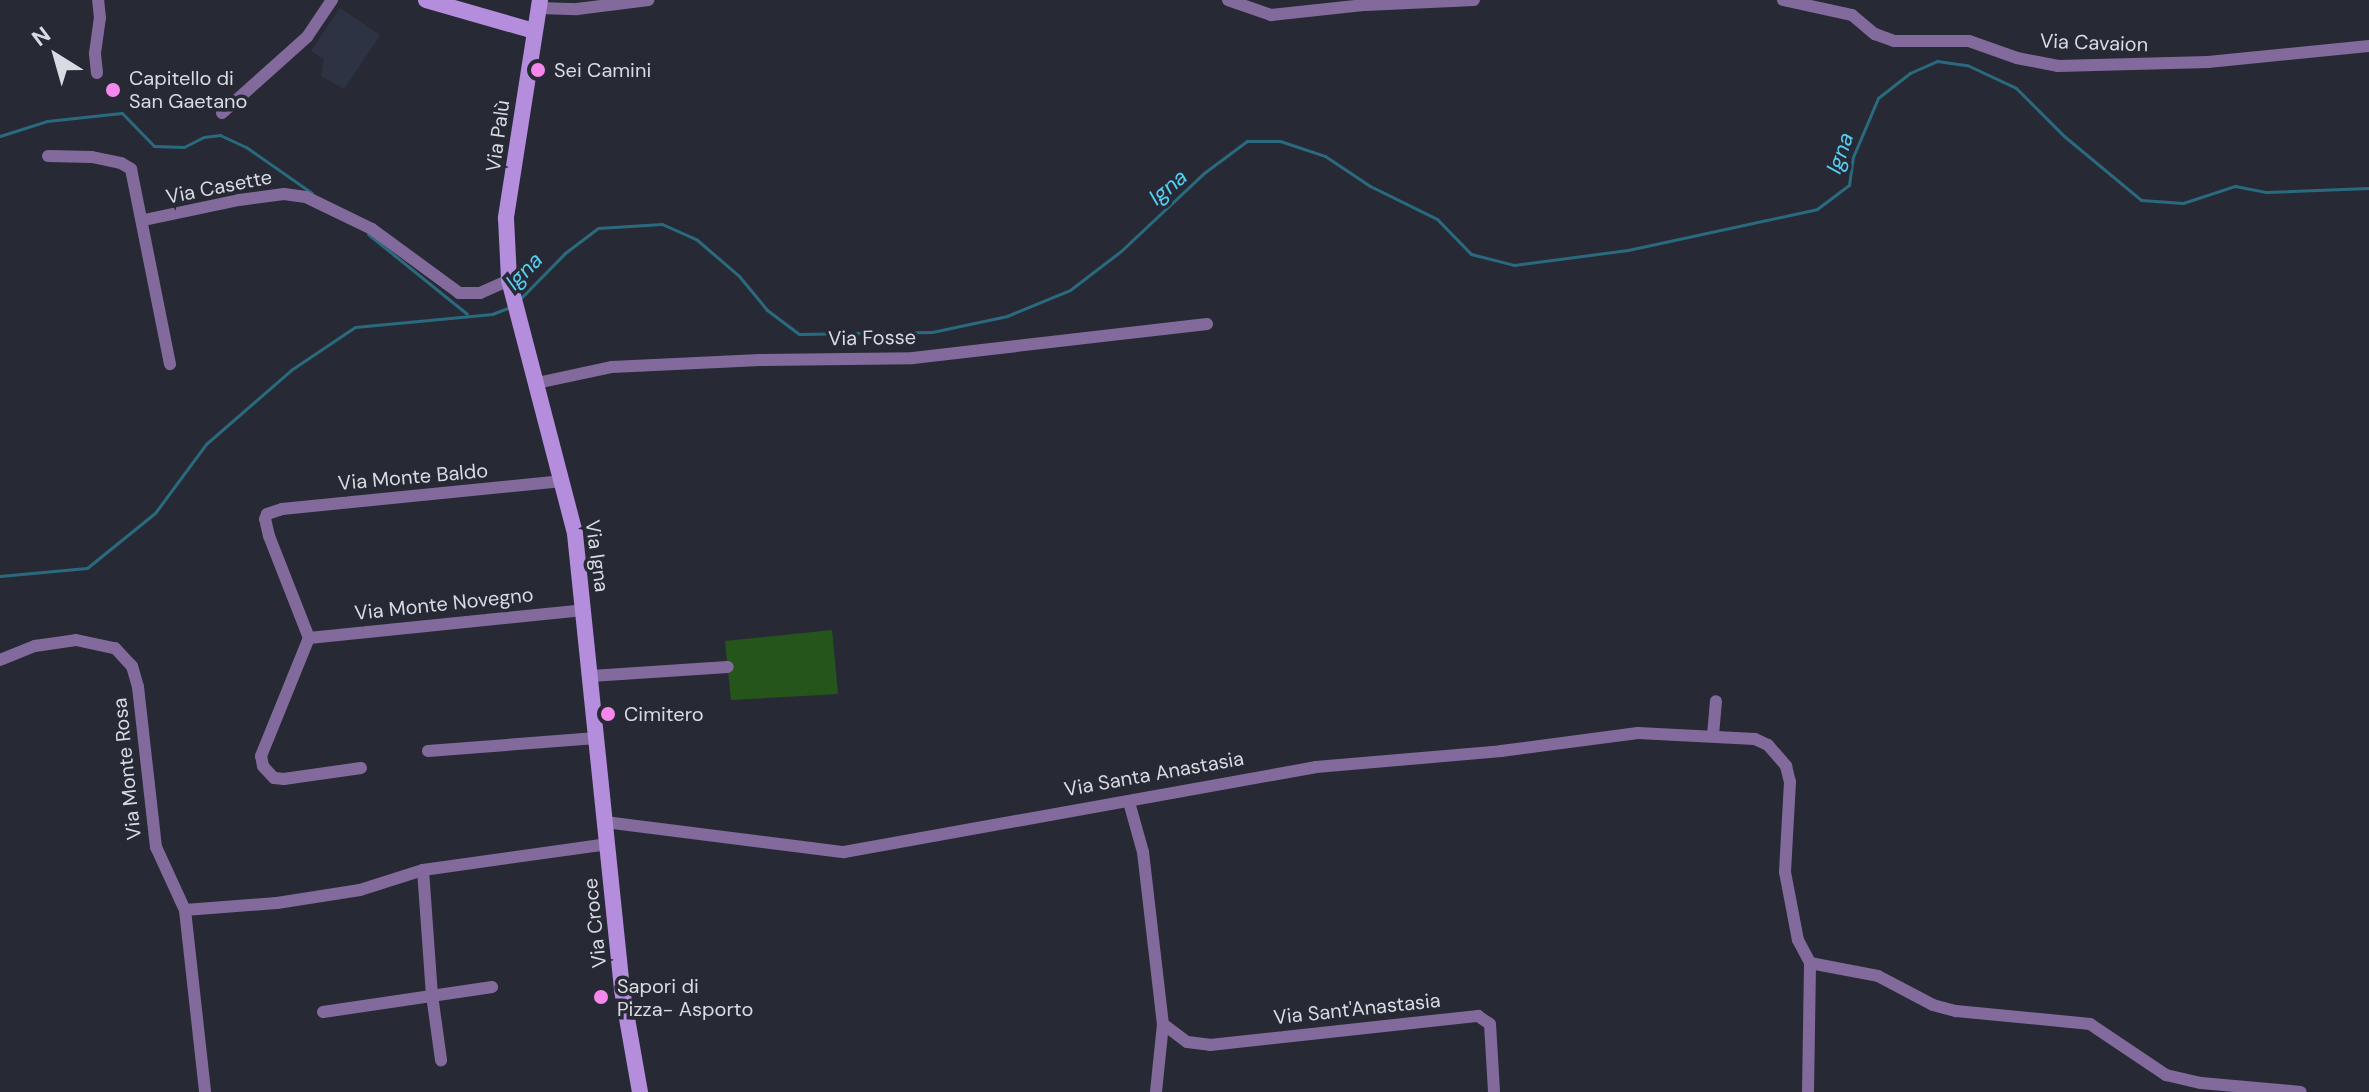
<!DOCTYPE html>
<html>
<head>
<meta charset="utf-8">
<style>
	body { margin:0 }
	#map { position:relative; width:2369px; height:1092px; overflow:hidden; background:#272a35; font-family:"DM Sans",sans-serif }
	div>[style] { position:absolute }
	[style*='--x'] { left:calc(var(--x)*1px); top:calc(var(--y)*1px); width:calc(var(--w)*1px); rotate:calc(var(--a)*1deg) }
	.built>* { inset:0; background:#2e3343 }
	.green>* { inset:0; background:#26551b }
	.stream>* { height:3px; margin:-1.5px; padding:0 1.5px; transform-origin:1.5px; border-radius:1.5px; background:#2a6a7e }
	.street>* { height:12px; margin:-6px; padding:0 6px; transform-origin:6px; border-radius:6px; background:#836a9c }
	.secondary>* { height:16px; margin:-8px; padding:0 8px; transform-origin:8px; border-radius:8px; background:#b58ddd }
	.dots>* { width:22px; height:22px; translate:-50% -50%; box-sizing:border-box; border:4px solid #272a35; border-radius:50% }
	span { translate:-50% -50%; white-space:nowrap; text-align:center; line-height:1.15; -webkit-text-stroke:7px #272a35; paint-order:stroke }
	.street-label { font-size:20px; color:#d8dbe2 }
	.poi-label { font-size:20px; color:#d8dbe2 }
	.left { translate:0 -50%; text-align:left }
	.water-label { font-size:22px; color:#55cff4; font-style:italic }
	.north { position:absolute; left:16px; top:16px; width:80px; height:80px; -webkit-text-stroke:6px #272a35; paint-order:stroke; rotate:323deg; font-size:22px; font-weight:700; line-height:32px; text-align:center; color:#d8dbe2 }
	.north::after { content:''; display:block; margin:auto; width:28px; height:36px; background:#d8dbe2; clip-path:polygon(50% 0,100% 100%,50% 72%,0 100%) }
</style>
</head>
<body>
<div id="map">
	<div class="built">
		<i style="clip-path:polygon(340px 8px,380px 35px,344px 89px,321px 76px,324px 59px,311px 51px)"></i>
	</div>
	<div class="green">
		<i style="clip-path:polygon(832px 630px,838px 694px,731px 700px,725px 641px)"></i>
	</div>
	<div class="stream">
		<i style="--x:0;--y:136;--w:49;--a:-17.7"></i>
		<i style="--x:47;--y:121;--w:75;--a:-6.1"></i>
		<i style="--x:122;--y:113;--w:46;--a:45.9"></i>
		<i style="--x:154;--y:146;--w:30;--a:2"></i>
		<i style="--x:184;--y:147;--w:22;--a:-27"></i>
		<i style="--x:204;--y:137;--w:16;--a:-7"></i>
		<i style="--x:220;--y:135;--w:29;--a:25"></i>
		<i style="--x:246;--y:147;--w:80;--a:34.9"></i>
		<i style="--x:368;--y:234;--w:127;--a:38.9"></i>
		<i style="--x:519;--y:300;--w:66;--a:-45.6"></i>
		<i style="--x:565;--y:253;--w:41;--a:-37.1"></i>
		<i style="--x:598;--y:228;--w:64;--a:-3.6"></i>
		<i style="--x:662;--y:224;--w:37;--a:24"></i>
		<i style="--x:696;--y:239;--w:57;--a:40.7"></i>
		<i style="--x:739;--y:276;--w:44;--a:50.5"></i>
		<i style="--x:767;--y:310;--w:40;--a:37"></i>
		<i style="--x:799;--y:334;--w:133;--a:-0.9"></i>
		<i style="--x:932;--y:332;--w:77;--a:-12"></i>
		<i style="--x:1007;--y:316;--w:68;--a:-22.4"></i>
		<i style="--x:1070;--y:290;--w:64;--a:-37.4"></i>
		<i style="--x:1121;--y:251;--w:114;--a:-43.2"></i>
		<i style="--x:1204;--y:173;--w:54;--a:-36.7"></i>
		<i style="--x:1247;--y:141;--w:33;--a:0"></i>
		<i style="--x:1280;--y:141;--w:47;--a:18.4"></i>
		<i style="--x:1325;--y:156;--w:54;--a:33.7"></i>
		<i style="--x:1370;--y:186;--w:75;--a:26.2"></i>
		<i style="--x:1437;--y:219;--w:49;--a:45.8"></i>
		<i style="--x:1471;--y:254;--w:44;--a:14.3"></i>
		<i style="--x:1514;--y:265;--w:115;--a:-7.5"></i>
		<i style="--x:1628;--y:250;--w:193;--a:-12.2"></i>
		<i style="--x:1817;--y:209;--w:40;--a:-37"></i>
		<i style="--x:1849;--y:185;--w:28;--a:-82"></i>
		<i style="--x:1853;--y:157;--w:64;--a:-67"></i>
		<i style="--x:1878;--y:98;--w:41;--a:-38"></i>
		<i style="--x:1910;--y:73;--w:30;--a:-24"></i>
		<i style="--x:1937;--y:61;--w:30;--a:8"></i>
		<i style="--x:1967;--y:65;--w:54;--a:25.1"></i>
		<i style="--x:2016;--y:88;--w:68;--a:45"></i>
		<i style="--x:2064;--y:136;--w:100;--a:39.7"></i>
		<i style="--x:2141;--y:200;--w:42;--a:4.1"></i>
		<i style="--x:2183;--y:203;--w:55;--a:-18.1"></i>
		<i style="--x:2235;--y:186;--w:32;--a:11"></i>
		<i style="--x:2266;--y:192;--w:103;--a:-2.2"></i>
		<i style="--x:0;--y:576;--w:87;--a:-5.3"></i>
		<i style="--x:87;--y:568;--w:87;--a:-39"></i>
		<i style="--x:155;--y:513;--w:86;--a:-53.5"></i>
		<i style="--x:206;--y:444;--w:113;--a:-41"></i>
		<i style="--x:291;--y:370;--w:77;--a:-33.9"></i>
		<i style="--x:355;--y:327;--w:138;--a:-5.4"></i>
		<i style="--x:492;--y:314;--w:19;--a:-21"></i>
	</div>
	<div class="street">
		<i style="--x:1228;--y:0;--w:46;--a:19.2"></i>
		<i style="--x:1271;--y:15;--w:95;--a:-6.1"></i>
		<i style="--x:1365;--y:5;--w:109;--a:-2.6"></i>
		<i style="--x:1783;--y:0;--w:71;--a:12.3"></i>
		<i style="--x:1852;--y:15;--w:30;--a:40"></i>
		<i style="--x:1875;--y:34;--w:20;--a:20"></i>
		<i style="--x:1894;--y:41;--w:75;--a:0"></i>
		<i style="--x:1969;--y:41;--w:51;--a:19.5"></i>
		<i style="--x:2017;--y:58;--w:42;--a:11"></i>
		<i style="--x:2058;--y:66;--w:150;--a:-1.5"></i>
		<i style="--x:2208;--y:62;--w:162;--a:-5.7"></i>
		<i style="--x:539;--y:8;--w:38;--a:2"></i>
		<i style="--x:577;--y:9;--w:72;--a:-7.2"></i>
		<i style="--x:97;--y:73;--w:20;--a:-96"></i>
		<i style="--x:95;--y:53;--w:35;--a:-82"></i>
		<i style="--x:100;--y:18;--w:18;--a:-96"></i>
		<i style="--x:222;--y:113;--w:114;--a:-41.8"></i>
		<i style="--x:307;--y:37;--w:45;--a:-56"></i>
		<i style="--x:48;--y:156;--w:44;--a:1.3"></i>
		<i style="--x:92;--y:157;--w:30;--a:12"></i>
		<i style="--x:121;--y:163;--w:12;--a:31"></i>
		<i style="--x:131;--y:169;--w:199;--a:78.7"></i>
		<i style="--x:144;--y:220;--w:97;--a:-11.9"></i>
		<i style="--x:239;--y:200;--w:45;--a:-7.6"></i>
		<i style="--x:284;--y:194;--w:22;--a:8"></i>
		<i style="--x:306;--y:197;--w:73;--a:25.9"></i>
		<i style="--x:372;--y:229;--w:108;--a:36.3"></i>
		<i style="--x:459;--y:293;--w:21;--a:0"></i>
		<i style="--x:480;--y:293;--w:32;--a:-24"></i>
		<i style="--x:537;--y:383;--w:77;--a:-12"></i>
		<i style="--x:612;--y:367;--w:148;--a:-2.7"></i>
		<i style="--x:760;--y:360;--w:153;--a:-0.7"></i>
		<i style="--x:913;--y:358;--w:296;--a:-6.6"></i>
		<i style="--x:309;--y:638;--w:276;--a:-5.8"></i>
		<i style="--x:0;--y:660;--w:38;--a:-22"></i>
		<i style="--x:35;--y:646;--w:41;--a:-8.3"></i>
		<i style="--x:76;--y:640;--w:40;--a:12"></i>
		<i style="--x:115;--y:648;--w:25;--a:47"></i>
		<i style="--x:132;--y:666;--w:22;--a:74"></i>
		<i style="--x:138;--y:687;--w:161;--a:83.6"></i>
		<i style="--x:156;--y:847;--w:69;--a:65.3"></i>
		<i style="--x:185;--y:910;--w:183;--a:83.7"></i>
		<i style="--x:591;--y:676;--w:137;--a:-3.8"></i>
		<i style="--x:1713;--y:735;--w:34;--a:-85"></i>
		<i style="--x:428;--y:751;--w:169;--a:-4.4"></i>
		<i style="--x:361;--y:768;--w:78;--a:171.9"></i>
		<i style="--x:284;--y:779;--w:10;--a:-174"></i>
		<i style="--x:274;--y:778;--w:16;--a:-133"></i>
		<i style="--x:263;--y:766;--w:10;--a:-101"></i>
		<i style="--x:261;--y:756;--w:127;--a:-67.9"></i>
		<i style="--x:309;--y:638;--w:110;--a:-111.4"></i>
		<i style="--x:269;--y:536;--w:17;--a:-103"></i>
		<i style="--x:265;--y:519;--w:5;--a:-68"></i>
		<i style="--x:267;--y:514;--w:16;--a:-18"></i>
		<i style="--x:282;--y:509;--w:282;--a:-5.7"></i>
		<i style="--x:1129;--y:802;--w:52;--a:74.4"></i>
		<i style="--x:1143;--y:852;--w:173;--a:83.4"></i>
		<i style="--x:1163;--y:1024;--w:68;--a:95.9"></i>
		<i style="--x:605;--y:822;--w:241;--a:7.2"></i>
		<i style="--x:844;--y:852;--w:480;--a:-10.2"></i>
		<i style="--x:1316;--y:767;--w:186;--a:-4.9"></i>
		<i style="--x:1501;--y:751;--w:138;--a:-7.5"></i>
		<i style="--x:1638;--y:733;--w:117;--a:2.9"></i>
		<i style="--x:1755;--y:739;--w:14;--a:25"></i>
		<i style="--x:1768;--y:745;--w:28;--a:49"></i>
		<i style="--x:1786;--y:766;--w:16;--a:76"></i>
		<i style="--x:1790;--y:782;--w:90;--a:93.2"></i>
		<i style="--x:1785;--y:872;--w:69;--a:79.2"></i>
		<i style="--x:1798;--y:940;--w:26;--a:62"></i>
		<i style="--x:1810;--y:963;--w:69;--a:10.8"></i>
		<i style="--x:1878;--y:976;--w:62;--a:27.8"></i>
		<i style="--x:1933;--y:1005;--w:24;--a:15"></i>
		<i style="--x:1956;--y:1011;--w:135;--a:5.5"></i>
		<i style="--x:2090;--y:1024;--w:92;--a:33.9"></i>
		<i style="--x:2166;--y:1075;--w:36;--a:13"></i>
		<i style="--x:2201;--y:1083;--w:100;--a:5.1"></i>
		<i style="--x:423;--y:870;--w:125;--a:85.9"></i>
		<i style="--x:432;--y:995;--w:66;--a:82.1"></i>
		<i style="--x:185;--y:910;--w:92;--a:-4.4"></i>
		<i style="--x:277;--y:903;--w:84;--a:-8.9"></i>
		<i style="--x:360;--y:890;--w:66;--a:-17.6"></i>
		<i style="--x:423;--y:870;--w:187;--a:-8"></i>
		<i style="--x:323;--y:1012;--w:171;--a:-8.4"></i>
		<i style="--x:1163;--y:1024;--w:30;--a:37"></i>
		<i style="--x:1187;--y:1042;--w:23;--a:7"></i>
		<i style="--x:1210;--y:1045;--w:270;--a:-6.2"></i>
		<i style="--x:1478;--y:1016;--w:14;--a:34"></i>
		<i style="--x:1490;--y:1024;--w:68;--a:86.6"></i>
		<i style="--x:1808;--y:1092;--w:129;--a:-89.1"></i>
	</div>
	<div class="secondary">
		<i style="--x:426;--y:0;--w:112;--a:16"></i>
		<i style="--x:540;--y:0;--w:221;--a:98.9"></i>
		<i style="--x:506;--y:218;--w:62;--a:87.2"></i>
		<i style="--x:509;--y:280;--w:262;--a:75.4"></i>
		<i style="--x:575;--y:534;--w:458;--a:84.1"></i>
		<i style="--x:622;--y:990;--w:104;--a:80"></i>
	</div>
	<div class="dots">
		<i style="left:538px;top:70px;background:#f688ed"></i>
		<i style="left:113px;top:90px;background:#f688ed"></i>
		<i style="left:608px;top:714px;background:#f688ed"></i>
		<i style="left:601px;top:997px;background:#f688ed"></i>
	</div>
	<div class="street-label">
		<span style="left:2094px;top:43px;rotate:2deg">Via Cavaion</span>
		<span style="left:498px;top:136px;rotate:-82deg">Via Palù</span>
		<span style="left:219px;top:187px;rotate:-11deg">Via Casette</span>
		<span style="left:872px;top:338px;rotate:-1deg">Via Fosse</span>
		<span style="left:413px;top:477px;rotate:-5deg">Via Monte Baldo</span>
		<span style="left:597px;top:556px;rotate:82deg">Via Igna</span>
		<span style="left:444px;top:604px;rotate:-6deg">Via Monte Novegno</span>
		<span style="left:127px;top:769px;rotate:-96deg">Via Monte Rosa</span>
		<span style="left:1154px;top:774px;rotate:-10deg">Via Santa Anastasia</span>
		<span style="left:595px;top:923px;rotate:-96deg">Via Croce</span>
		<span style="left:1357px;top:1009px;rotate:-6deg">Via Sant'Anastasia</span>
	</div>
	<div class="poi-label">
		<span class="left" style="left:554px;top:70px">Sei Camini</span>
		<span class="left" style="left:129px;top:90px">Capitello di<br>San Gaetano</span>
		<span class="left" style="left:624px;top:714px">Cimitero</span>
		<span class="left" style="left:617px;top:998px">Sapori di<br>Pizza- Asporto</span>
	</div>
	<div class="water-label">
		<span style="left:1840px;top:153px;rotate:-71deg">Igna</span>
		<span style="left:1168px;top:187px;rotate:-40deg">Igna</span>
		<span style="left:524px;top:271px;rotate:-46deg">Igna</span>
	</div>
	<div class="north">N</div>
</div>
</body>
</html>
